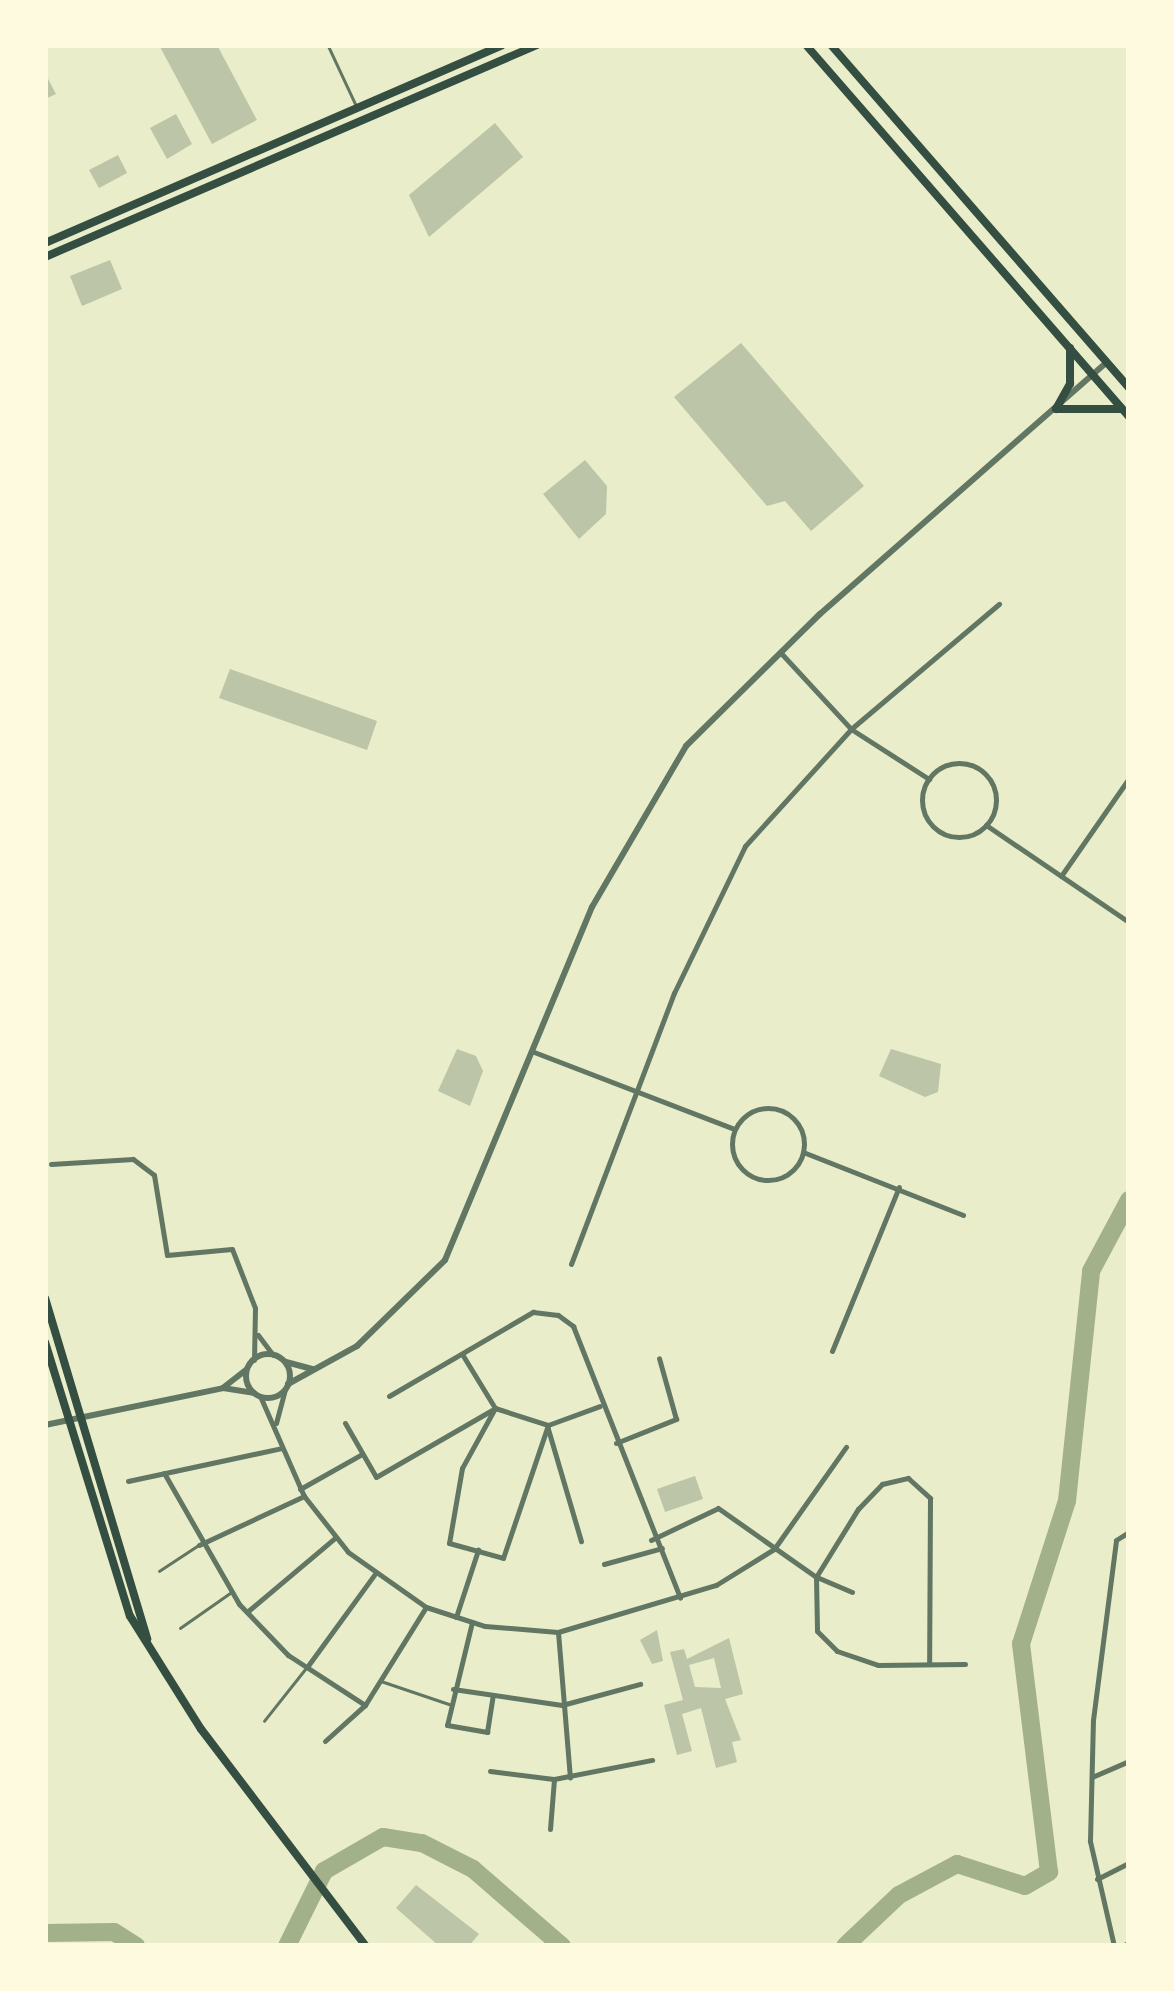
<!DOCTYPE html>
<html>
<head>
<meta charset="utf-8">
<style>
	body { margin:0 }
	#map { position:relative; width:1174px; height:1991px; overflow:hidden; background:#e9edc9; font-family:Karla,sans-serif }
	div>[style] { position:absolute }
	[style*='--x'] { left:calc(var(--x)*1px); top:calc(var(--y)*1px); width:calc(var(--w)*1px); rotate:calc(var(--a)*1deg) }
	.river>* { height:18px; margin:-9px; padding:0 9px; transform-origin:9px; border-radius:9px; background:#a3b18a }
	.building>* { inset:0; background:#bcc5a7 }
	.service>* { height:2.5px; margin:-1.25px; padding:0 1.25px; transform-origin:1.25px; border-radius:1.25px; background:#617663 }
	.minor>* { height:5px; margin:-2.5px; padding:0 2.5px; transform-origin:2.5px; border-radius:2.5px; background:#617663 }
	.minor>.ring { margin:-2.5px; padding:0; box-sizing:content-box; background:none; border:5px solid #617663; border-radius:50% }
	.tertiary>* { height:6px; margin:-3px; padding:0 3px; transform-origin:3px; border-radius:3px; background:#617663 }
	.tertiary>.ring { margin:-3px; padding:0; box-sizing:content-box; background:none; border:6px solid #617663; border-radius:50% }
	.secondary>* { height:8px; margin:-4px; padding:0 4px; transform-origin:4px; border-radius:4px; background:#344e41 }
	.primary>* { height:8px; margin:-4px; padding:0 4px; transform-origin:4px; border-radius:4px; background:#344e41 }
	span { translate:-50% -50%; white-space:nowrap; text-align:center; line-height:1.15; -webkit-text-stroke:8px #fefae0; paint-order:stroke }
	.frame { position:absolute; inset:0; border:48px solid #fefae0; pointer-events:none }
</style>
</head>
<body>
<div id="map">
	<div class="river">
		<i style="--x:45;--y:1933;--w:69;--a:-0.8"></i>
		<i style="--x:114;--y:1932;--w:26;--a:32"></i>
		<i style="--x:287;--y:1946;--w:84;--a:-63.7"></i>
		<i style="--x:324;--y:1871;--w:68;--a:-30"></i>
		<i style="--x:383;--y:1837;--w:39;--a:9"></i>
		<i style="--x:422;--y:1843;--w:57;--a:27"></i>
		<i style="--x:473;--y:1869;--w:118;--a:40.9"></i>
		<i style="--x:845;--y:1946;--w:74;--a:-43.4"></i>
		<i style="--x:899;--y:1895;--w:66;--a:-28.1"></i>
		<i style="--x:957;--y:1864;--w:71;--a:17.9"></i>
		<i style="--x:1025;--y:1886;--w:28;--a:-30"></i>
		<i style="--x:1049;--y:1872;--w:230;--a:-97"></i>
		<i style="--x:1021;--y:1644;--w:150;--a:-72.2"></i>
		<i style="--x:1067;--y:1501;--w:231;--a:-84"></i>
		<i style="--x:1091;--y:1271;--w:81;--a:-61.8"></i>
	</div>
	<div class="building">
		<i style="clip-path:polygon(159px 45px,217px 45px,257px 120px,212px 144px)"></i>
		<i style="clip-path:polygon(45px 73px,56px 94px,45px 99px)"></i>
		<i style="clip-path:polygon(176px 114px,192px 144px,167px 159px,150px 128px)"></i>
		<i style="clip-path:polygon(495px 123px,523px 157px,429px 237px,409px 195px)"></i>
		<i style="clip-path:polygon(118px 155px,127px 173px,99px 188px,89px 170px)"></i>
		<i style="clip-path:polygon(110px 260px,122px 289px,82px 306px,70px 276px)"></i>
		<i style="clip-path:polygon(741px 343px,864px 486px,811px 531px,785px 501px,767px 506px,674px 397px)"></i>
		<i style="clip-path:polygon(585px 460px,607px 486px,606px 514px,579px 539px,543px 494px)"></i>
		<i style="clip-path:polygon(230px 669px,377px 721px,367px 750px,219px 698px)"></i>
		<i style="clip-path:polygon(457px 1049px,476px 1056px,483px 1071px,470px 1106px,438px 1091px)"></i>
		<i style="clip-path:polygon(891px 1049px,941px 1064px,938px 1092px,925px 1097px,879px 1076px)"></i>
		<i style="clip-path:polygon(695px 1476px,703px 1499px,665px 1512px,657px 1489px)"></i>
		<i style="clip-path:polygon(657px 1630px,663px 1661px,652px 1664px,640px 1640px)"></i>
		<i style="clip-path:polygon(evenodd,729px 1638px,743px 1694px,725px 1699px,741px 1740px,732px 1742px,737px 1762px,716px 1768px,701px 1708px,682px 1714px,692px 1751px,677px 1755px,664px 1705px,683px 1700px,670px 1652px,684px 1649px,687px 1659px,729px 1638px,714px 1658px,721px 1688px,695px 1687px,689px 1665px,714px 1658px)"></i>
		<i style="clip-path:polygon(416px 1885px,479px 1934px,469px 1946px,439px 1946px,396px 1908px)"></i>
	</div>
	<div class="service">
		<i style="--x:328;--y:45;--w:66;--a:65"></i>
		<i style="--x:159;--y:1571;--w:45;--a:-33.3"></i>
		<i style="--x:180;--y:1628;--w:61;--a:-35"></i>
		<i style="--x:381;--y:1681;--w:72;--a:18.7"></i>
		<i style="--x:264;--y:1721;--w:68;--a:-51.6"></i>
	</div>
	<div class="minor">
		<i style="--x:780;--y:652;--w:105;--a:47.3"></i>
		<i style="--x:851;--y:729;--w:93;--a:32.7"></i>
		<i class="ring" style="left:922px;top:763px;width:69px;height:69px"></i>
		<i style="--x:986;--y:825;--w:169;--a:34.2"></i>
		<i style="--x:1061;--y:876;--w:119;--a:-55.2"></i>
		<i style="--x:534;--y:1052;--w:215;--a:21"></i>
		<i class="ring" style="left:732px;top:1108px;width:67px;height:67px"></i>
		<i style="--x:803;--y:1152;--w:172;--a:21.5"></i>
		<i style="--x:51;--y:1164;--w:82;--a:-3.5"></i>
		<i style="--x:133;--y:1159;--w:26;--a:37"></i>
		<i style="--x:154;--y:1175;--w:81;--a:80.8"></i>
		<i style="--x:167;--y:1255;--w:65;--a:-5.3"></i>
		<i style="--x:232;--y:1249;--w:63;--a:68.7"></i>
		<i style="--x:255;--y:1308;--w:52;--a:91.1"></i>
		<i style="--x:571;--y:1264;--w:290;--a:-69.2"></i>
		<i style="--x:674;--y:993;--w:163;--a:-64.2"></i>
		<i style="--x:745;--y:846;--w:158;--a:-47.8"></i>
		<i style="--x:851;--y:729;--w:194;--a:-40.2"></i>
		<i style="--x:258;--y:1335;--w:25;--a:53"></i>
		<i style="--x:832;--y:1351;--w:177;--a:-67.8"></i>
		<i style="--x:462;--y:1354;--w:63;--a:58.6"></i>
		<i style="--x:495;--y:1408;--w:56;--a:17.8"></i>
		<i style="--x:548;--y:1425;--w:55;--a:-20.1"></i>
		<i style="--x:260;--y:1396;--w:109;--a:66.3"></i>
		<i style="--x:304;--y:1496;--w:71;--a:51.8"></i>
		<i style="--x:348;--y:1552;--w:95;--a:35.2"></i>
		<i style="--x:426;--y:1607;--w:62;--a:17.9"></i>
		<i style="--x:485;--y:1626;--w:73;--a:4.7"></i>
		<i style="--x:558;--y:1632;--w:165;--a:-16.6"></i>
		<i style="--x:716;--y:1585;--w:68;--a:-31.8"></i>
		<i style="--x:774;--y:1549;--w:125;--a:-54.8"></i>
		<i style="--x:389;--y:1396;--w:167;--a:-30.3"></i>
		<i style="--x:533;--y:1312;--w:25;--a:7"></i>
		<i style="--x:558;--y:1315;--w:19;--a:36"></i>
		<i style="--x:573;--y:1326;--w:292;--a:68.5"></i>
		<i style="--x:495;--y:1408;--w:68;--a:118.8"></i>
		<i style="--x:462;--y:1468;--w:76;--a:99.8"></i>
		<i style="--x:449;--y:1543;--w:56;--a:15.5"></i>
		<i style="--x:503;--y:1558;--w:140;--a:-71.3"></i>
		<i style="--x:276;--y:1423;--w:34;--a:-75"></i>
		<i style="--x:345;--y:1423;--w:62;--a:60.1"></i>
		<i style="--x:376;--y:1477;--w:134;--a:-30"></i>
		<i style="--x:548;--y:1429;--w:117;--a:73.6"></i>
		<i style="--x:616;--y:1443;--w:65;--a:-21.8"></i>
		<i style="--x:676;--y:1419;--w:63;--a:-105.6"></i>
		<i style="--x:164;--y:1473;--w:151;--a:60.2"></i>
		<i style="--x:239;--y:1604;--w:71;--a:46.1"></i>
		<i style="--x:288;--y:1655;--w:92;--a:33"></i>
		<i style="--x:128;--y:1481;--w:157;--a:-12.1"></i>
		<i style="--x:300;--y:1489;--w:71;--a:-29.4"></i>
		<i style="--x:651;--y:1540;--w:74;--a:-25.5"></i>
		<i style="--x:718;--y:1508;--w:120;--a:35.1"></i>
		<i style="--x:816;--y:1577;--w:80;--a:-58.3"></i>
		<i style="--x:858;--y:1509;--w:35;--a:-46"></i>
		<i style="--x:882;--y:1484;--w:27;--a:-13"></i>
		<i style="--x:908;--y:1478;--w:30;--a:42"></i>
		<i style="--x:930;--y:1498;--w:166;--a:90.3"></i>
		<i style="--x:199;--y:1545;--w:116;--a:-25"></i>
		<i style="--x:604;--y:1564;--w:60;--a:-15.4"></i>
		<i style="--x:852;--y:1592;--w:39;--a:-157"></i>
		<i style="--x:816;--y:1577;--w:54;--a:88.9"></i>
		<i style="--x:817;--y:1631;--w:28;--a:45"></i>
		<i style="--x:837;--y:1651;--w:43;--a:18.9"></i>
		<i style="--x:878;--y:1665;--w:87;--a:-0.7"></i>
		<i style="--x:247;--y:1612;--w:115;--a:-40.1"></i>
		<i style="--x:456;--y:1617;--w:71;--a:-71.8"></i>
		<i style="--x:472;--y:1622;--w:106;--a:103.6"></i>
		<i style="--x:447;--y:1725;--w:41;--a:9.9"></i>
		<i style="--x:487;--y:1732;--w:37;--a:-81"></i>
		<i style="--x:558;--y:1632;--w:146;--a:85.3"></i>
		<i style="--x:307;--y:1667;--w:114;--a:-53.9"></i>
		<i style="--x:453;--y:1689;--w:110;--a:8.4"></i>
		<i style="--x:562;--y:1705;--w:81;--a:-15.1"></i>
		<i style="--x:325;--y:1741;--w:54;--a:-42"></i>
		<i style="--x:365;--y:1705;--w:115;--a:-58.1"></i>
		<i style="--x:490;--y:1771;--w:64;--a:7.1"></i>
		<i style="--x:554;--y:1779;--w:100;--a:-11"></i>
		<i style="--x:1092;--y:1777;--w:40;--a:-23.4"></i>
		<i style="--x:550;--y:1829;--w:50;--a:-85.4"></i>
		<i style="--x:1097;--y:1879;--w:36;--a:-27"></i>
		<i style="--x:1114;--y:1946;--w:108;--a:-102.9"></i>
		<i style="--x:1090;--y:1841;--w:121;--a:-88.6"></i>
		<i style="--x:1093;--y:1720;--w:181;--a:-82.7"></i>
		<i style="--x:1116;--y:1540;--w:15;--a:-32"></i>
		<i style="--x:1123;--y:1946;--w:7;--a:-34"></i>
	</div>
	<div class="tertiary">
		<i class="ring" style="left:246px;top:1354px;width:38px;height:38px"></i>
		<i style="--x:286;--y:1362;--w:28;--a:15"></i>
		<i style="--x:288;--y:1384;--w:79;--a:-28.8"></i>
		<i style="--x:357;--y:1346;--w:123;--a:-44.3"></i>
		<i style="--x:445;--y:1260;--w:382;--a:-67.4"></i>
		<i style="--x:592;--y:907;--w:186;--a:-59.7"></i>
		<i style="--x:686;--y:746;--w:188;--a:-44.6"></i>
		<i style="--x:820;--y:614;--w:382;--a:-41.3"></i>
		<i style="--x:224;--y:1387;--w:28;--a:-38"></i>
		<i style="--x:45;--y:1425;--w:182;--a:-11.7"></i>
		<i style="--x:223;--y:1388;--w:31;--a:9"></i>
	</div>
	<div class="secondary">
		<i style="--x:45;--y:1298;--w:356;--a:73.3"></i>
		<i style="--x:45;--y:1342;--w:287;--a:72.8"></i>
		<i style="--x:130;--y:1616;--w:133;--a:57.9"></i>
		<i style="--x:201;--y:1729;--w:273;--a:52.8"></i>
	</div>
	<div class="primary">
		<i style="--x:806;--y:45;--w:493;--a:49"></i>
		<i style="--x:831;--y:45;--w:454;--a:49"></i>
		<i style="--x:45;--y:243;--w:498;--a:-23.4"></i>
		<i style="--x:45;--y:257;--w:536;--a:-23.31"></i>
		<i style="--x:1056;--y:409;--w:29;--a:-61"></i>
		<i style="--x:1070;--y:384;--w:36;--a:-90"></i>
		<i style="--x:1056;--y:409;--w:65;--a:0"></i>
	</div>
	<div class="frame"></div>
</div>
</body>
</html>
